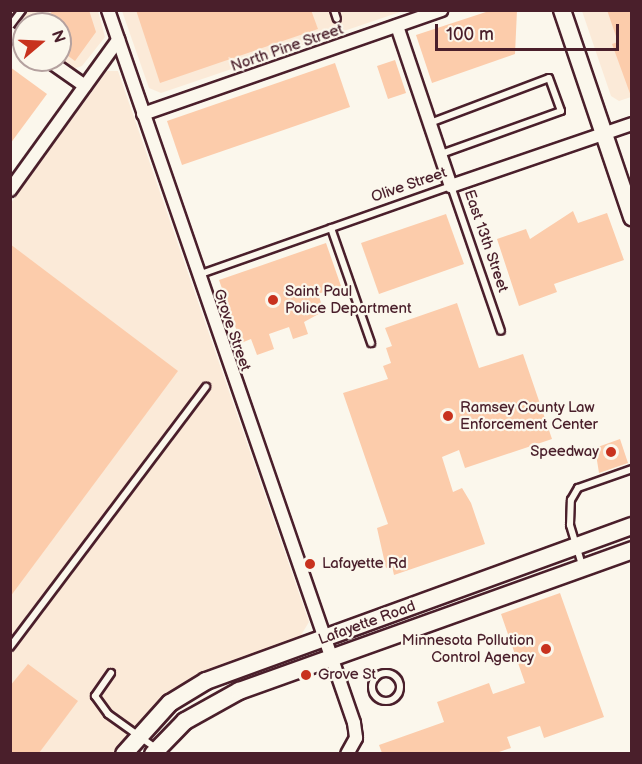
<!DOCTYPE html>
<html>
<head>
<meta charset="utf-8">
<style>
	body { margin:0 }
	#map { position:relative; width:642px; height:764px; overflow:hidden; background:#fbf7ec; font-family:"Balsamiq Sans",sans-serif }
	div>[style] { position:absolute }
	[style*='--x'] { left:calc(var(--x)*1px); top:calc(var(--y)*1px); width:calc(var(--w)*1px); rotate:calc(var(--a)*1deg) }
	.built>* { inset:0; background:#fbead8 }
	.building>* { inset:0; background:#fcccab }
	.roads { filter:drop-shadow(2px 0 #4a1f2b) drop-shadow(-2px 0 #4a1f2b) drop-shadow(0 2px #4a1f2b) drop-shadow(0 -2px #4a1f2b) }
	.service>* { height:6px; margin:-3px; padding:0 3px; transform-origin:3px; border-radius:3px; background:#fbf7ec }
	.service>.ring { margin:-3px; padding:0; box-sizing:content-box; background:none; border:6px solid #fbf7ec; border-radius:50% }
	.minor>* { height:12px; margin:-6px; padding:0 6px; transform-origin:6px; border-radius:6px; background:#fbf7ec }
	.secondary>* { height:16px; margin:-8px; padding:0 8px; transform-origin:8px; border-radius:8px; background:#fbf7ec }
	.dots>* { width:16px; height:16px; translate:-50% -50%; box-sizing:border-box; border:3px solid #fbf7ec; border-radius:50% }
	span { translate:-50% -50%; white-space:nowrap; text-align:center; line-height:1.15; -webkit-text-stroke:4.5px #fbf7ec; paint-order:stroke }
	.street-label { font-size:15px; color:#4a1f2b }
	.poi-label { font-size:15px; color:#4a1f2b }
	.left { translate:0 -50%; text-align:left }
	.right { translate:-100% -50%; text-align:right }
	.frame { position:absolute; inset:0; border:12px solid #4a1f2b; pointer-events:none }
	.north { position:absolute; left:12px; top:12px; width:60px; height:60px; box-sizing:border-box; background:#fbf7ec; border:2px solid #b4a19f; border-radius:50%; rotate:71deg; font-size:16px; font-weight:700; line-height:24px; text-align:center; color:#4a1f2b }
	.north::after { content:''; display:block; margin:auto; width:21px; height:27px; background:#c8321e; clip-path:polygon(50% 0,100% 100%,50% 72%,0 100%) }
	.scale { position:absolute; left:435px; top:24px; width:184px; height:27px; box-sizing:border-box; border:3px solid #4a1f2b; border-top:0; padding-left:8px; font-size:18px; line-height:21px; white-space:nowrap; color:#4a1f2b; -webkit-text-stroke:4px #fbf7ec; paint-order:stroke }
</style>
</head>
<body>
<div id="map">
	<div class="built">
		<i style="clip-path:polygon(11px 11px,98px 11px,105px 37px,82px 66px,73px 69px,60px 60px,60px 24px,24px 24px,24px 33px,11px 23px)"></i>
		<i style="clip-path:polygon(122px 11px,403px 11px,161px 93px,149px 88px)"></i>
		<i style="clip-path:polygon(582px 11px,631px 11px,631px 97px,619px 101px,611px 96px)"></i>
		<i style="clip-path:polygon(107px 71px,118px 71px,309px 622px,298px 640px,192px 678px,150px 710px,118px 753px,11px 754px,11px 203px)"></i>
	</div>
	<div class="building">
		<i style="clip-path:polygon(53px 10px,89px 10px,96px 32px,75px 61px,60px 50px,60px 24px,43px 24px)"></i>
		<i style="clip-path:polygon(136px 10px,311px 10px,318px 29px,160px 83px)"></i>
		<i style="clip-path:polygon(492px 10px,517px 10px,515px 54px,432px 83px,416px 35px)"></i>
		<i style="clip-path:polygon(607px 10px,632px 10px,632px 99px,612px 44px,618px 42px)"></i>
		<i style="clip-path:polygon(395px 60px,406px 93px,388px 99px,377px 66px)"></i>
		<i style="clip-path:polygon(335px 63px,350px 107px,182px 165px,167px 121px)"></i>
		<i style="clip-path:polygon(10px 67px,47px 94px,10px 144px)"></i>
		<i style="clip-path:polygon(573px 211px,578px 223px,607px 213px,624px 260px,554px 284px,557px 292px,519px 306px,497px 239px,526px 229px,530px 239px)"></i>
		<i style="clip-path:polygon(446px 214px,464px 264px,379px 294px,361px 243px)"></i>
		<i style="clip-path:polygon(326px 243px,341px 286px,318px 294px,324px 311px,304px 322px,308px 334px,293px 339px,289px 327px,269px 334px,274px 349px,257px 355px,251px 339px,241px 343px,219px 280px)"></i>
		<i style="clip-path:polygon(10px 244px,178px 371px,10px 597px)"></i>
		<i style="clip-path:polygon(457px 303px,479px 368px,523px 354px,552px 439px,465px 468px,459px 450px,442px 457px,453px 492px,462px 488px,471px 503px,485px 544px,394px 575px,392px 566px,386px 568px,377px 528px,388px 524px,343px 393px,388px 379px,383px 366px,391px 363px,386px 348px,392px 346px,385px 328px)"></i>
		<i style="clip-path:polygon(620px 439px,628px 463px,599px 473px,595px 448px)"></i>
		<i style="clip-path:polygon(560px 593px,604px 717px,544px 738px,540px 726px,507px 737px,511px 748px,496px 753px,382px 753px,379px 745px,444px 722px,437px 702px,489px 683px,493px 694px,525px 683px,501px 614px)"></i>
		<i style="clip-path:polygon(28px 664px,78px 701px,39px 753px,10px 753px,10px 686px)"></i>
	</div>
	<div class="roads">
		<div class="service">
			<i style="--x:334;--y:10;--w:9;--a:72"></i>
			<i style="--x:10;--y:26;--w:20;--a:-53"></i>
			<i style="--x:430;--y:123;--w:127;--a:-20.7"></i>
			<i style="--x:549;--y:78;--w:35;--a:70"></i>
			<i style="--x:561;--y:111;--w:127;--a:160.3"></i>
			<i style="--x:331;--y:228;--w:122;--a:70.8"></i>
			<i style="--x:198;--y:275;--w:268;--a:-19.4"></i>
			<i style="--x:451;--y:186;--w:153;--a:71"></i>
			<i style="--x:582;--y:565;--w:42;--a:-106.7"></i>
			<i style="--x:570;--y:525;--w:25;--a:-88"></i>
			<i style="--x:571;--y:500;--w:14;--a:-60"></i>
			<i style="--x:578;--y:488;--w:57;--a:-19.4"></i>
			<i style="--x:10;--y:647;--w:326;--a:-53"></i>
			<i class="ring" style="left:372px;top:673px;width:22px;height:22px"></i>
			<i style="--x:111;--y:673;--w:28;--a:125"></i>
			<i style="--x:95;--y:696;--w:22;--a:54"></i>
			<i style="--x:108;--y:714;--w:60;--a:35.5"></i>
		</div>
		<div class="minor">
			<i style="--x:108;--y:10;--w:754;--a:70.96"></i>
			<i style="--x:354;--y:723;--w:15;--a:82"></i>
			<i style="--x:356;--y:738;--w:18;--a:119"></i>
			<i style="--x:397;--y:26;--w:169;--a:71.4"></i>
			<i style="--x:451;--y:186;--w:191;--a:-18.9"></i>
			<i style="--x:10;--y:33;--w:17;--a:36"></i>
			<i style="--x:48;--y:60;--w:45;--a:35.1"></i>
			<i style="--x:143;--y:114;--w:316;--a:-19.2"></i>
			<i style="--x:10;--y:190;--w:185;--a:-54.2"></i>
		</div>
		<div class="secondary">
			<i style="--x:562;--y:10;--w:219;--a:71.3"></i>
			<i style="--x:124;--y:754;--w:69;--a:-48"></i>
			<i style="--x:170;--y:703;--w:42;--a:-31.4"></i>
			<i style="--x:206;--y:681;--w:453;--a:-20"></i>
			<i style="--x:153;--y:754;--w:46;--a:-45.9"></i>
			<i style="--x:185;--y:721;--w:62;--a:-29.1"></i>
			<i style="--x:239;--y:691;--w:418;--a:-19.7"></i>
		</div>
	</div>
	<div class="dots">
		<i style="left:273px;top:300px;background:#c8321e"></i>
		<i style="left:448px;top:416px;background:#c8321e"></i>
		<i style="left:611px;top:452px;background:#c8321e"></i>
		<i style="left:310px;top:564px;background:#c8321e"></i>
		<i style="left:546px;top:649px;background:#c8321e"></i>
		<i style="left:306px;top:675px;background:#c8321e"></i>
	</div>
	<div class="street-label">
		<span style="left:287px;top:48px;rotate:-19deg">North Pine Street</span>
		<span style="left:409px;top:185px;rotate:-19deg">Olive Street</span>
		<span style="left:486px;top:241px;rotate:71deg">East 13th Street</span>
		<span style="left:232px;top:330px;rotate:71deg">Grove Street</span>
		<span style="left:367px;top:623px;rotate:-20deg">Lafayette Road</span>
	</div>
	<div class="poi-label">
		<span class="left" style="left:285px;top:300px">Saint Paul<br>Police Department</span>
		<span class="left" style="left:460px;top:416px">Ramsey County Law<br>Enforcement Center</span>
		<span class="right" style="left:599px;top:452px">Speedway</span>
		<span class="left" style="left:322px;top:564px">Lafayette Rd</span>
		<span class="right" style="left:534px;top:649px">Minnesota Pollution<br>Control Agency</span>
		<span class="left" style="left:318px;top:675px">Grove St</span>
	</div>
	<div class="frame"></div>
	<div class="north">N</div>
	<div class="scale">100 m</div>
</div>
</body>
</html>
